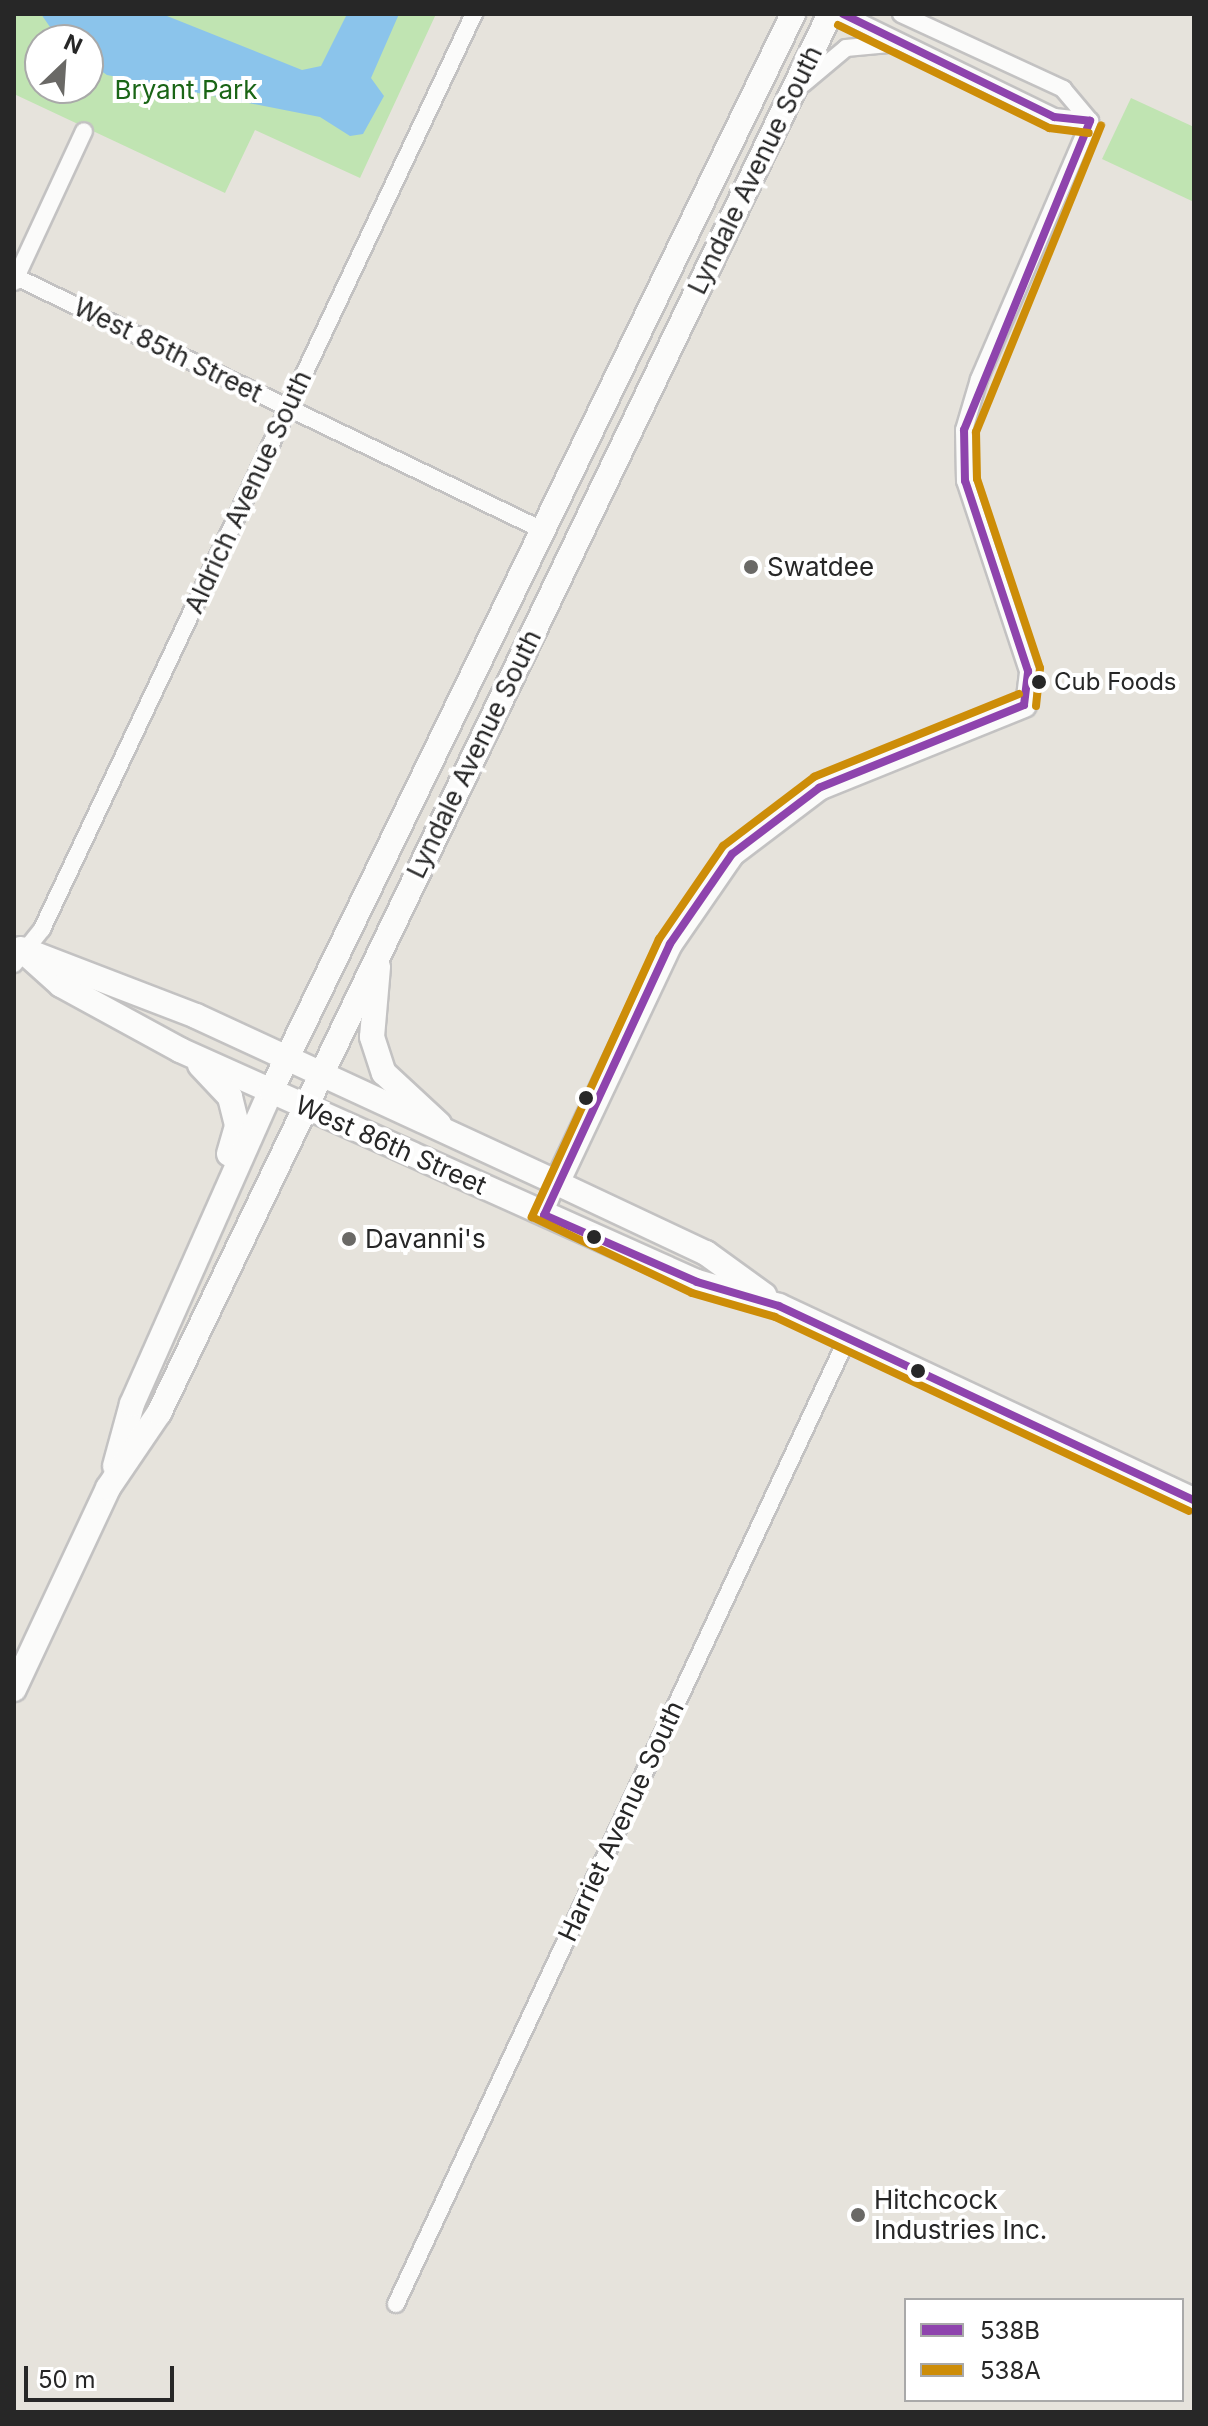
<!DOCTYPE html>
<html>
<head>
<meta charset="utf-8">
<style>
	body { margin:0 }
	#map { position:relative; width:1208px; height:2426px; overflow:hidden; background:#e6e3dc; font-family:Inter,sans-serif }
	div>[style] { position:absolute }
	[style*='--x'] { left:calc(var(--x)*1px); top:calc(var(--y)*1px); width:calc(var(--w)*1px); rotate:calc(var(--a)*1deg) }
	.green>* { inset:0; background:#c0e4b2 }
	.water>* { inset:0; background:#8bc4eb }
	.roads { filter:drop-shadow(2px 0 #c3c2c2) drop-shadow(-2px 0 #c3c2c2) drop-shadow(0 2px #c3c2c2) drop-shadow(0 -2px #c3c2c2) }
	.street>* { height:16px; margin:-8px; padding:0 8px; transform-origin:8px; border-radius:8px; background:#fbfbfa }
	.secondary>* { height:24px; margin:-12px; padding:0 12px; transform-origin:12px; border-radius:12px; background:#fbfbfa }
	.bus-1>* { height:8px; margin:-4px; padding:0 4px; transform-origin:4px; border-radius:4px; background:#8e44ad }
	.bus-2>* { height:8px; margin:-4px; padding:0 4px; transform-origin:4px; border-radius:4px; background:#cd8d08 }
	.dots>* { width:22px; height:22px; translate:-50% -50%; box-sizing:border-box; border:4px solid #fff; border-radius:50% }
	span { translate:-50% -50%; white-space:nowrap; text-align:center; line-height:1.15; -webkit-text-stroke:8px #fff; paint-order:stroke }
	.bus-label { font-size:24px; color:#272727 }
	.left { translate:0 -50%; text-align:left }
	.park-label { font-size:26px; color:#1a6516 }
	.street-label { font-size:26px; color:#272727 }
	.poi-label { font-size:26px; color:#272727 }
	.frame { position:absolute; inset:0; border:16px solid #272727; pointer-events:none }
	.legend { position:absolute; left:904px; top:2298px; width:280px; height:104px; box-sizing:border-box; background:#fff; border:2px solid #a9a9a9; margin:0; padding:10px 14px; list-style:none; font-size:24px; color:#272727 }
	.legend li { display:flex; align-items:center; gap:16px; height:40px }
	.legend b { width:40px; border:2px solid #a9a9a9 }
	.north { position:absolute; left:24px; top:24px; width:80px; height:80px; box-sizing:border-box; background:#fff; border:2px solid #a9a9a9; border-radius:50%; rotate:25deg; font-size:22px; font-weight:700; line-height:32px; text-align:center; color:#272727 }
	.north::after { content:''; display:block; margin:auto; width:28px; height:36px; background:#6a6966; clip-path:polygon(50% 0,100% 100%,50% 72%,0 100%) }
	.scale { position:absolute; left:24px; top:2366px; width:150px; height:36px; box-sizing:border-box; border:4px solid #272727; border-top:0; padding-left:10px; font-size:24px; line-height:28px; white-space:nowrap; color:#272727; -webkit-text-stroke:6px #fff; paint-order:stroke }
</style>
</head>
<body>
<div id="map">
	<div class="green">
		<i style="clip-path:polygon(evenodd,14px 14px,436px 14px,360px 178px,255px 130px,225px 193px,14px 94px,14px 14px,40px 40px,88px 40px,88px 88px,40px 88px,40px 40px)"></i>
		<i style="clip-path:polygon(1131px 98px,1194px 127px,1194px 202px,1102px 159px)"></i>
	</div>
	<div class="water">
		<i style="clip-path:polygon(41px 14px,162px 14px,302px 70px,321px 66px,347px 14px,399px 14px,371px 78px,384px 96px,363px 134px,350px 136px,320px 117px,107px 75px,88px 62px,88px 40px,59px 40px)"></i>
	</div>
	<div class="roads">
		<div class="street">
			<i style="--x:843;--y:14;--w:235;--a:26"></i>
			<i style="--x:1054;--y:117;--w:36;--a:6"></i>
			<i style="--x:901;--y:14;--w:179;--a:24.8"></i>
			<i style="--x:1063;--y:89;--w:42;--a:49.8"></i>
			<i style="--x:803;--y:84;--w:56;--a:-39.9"></i>
			<i style="--x:846;--y:48;--w:43;--a:-5.3"></i>
			<i style="--x:14;--y:276;--w:581;--a:25.68"></i>
			<i style="--x:14;--y:282;--w:166;--a:-65.1"></i>
			<i style="--x:1024;--y:705;--w:34;--a:-83"></i>
			<i style="--x:1028;--y:671;--w:200;--a:-108.3"></i>
			<i style="--x:965;--y:481;--w:51;--a:-91.1"></i>
			<i style="--x:964;--y:430;--w:53;--a:-73.6"></i>
			<i style="--x:979;--y:379;--w:281;--a:-66.7"></i>
			<i style="--x:14;--y:964;--w:45;--a:-51.3"></i>
			<i style="--x:42;--y:929;--w:1012;--a:-64.73"></i>
			<i style="--x:544;--y:1215;--w:35;--a:-68"></i>
			<i style="--x:396;--y:2304;--w:1065;--a:-64.95"></i>
		</div>
		<div class="secondary">
			<i style="--x:21;--y:949;--w:54;--a:42"></i>
			<i style="--x:61;--y:985;--w:136;--a:28.6"></i>
			<i style="--x:180;--y:1050;--w:567;--a:24.17"></i>
			<i style="--x:697;--y:1282;--w:85;--a:16.3"></i>
			<i style="--x:779;--y:1306;--w:458;--a:25.1"></i>
			<i style="--x:27;--y:951;--w:181;--a:21"></i>
			<i style="--x:196;--y:1016;--w:398;--a:24.8"></i>
			<i style="--x:557;--y:1183;--w:165;--a:25.2"></i>
			<i style="--x:706;--y:1253;--w:72;--a:35.9"></i>
			<i style="--x:378;--y:967;--w:70;--a:94.9"></i>
			<i style="--x:372;--y:1037;--w:38;--a:72"></i>
			<i style="--x:384;--y:1073;--w:75;--a:42.8"></i>
			<i style="--x:200;--y:1065;--w:44;--a:46.8"></i>
			<i style="--x:230;--y:1097;--w:30;--a:76"></i>
			<i style="--x:237;--y:1126;--w:29;--a:106"></i>
			<i style="--x:557;--y:1183;--w:264;--a:-64.7"></i>
			<i style="--x:670;--y:944;--w:109;--a:-55.4"></i>
			<i style="--x:732;--y:854;--w:109;--a:-37.2"></i>
			<i style="--x:819;--y:788;--w:221;--a:-22"></i>
			<i style="--x:115;--y:1466;--w:64;--a:-74.7"></i>
			<i style="--x:132;--y:1404;--w:342;--a:-66.1"></i>
			<i style="--x:271;--y:1091;--w:1197;--a:-64.14"></i>
			<i style="--x:14;--y:1689;--w:222;--a:-64.9"></i>
			<i style="--x:108;--y:1488;--w:91;--a:-55.8"></i>
			<i style="--x:159;--y:1413;--w:1552;--a:-64.38"></i>
		</div>
	</div>
	<div class="bus-1">
		<i style="--x:843;--y:14;--w:235;--a:26"></i>
		<i style="--x:1054;--y:117;--w:36;--a:6"></i>
		<i style="--x:1024;--y:705;--w:221;--a:158"></i>
		<i style="--x:819;--y:788;--w:109;--a:142.8"></i>
		<i style="--x:732;--y:854;--w:109;--a:124.6"></i>
		<i style="--x:670;--y:944;--w:299;--a:114.9"></i>
		<i style="--x:544;--y:1215;--w:167;--a:23.6"></i>
		<i style="--x:697;--y:1282;--w:85;--a:16.3"></i>
		<i style="--x:779;--y:1306;--w:458;--a:25.1"></i>
		<i style="--x:1024;--y:705;--w:34;--a:-83"></i>
		<i style="--x:1028;--y:671;--w:200;--a:-108.3"></i>
		<i style="--x:965;--y:481;--w:51;--a:-91.1"></i>
		<i style="--x:964;--y:430;--w:334;--a:-67.8"></i>
	</div>
	<div class="bus-2">
		<i style="--x:838;--y:25;--w:235;--a:26"></i>
		<i style="--x:1049;--y:128;--w:40;--a:7.1"></i>
		<i style="--x:1019;--y:694;--w:221;--a:158"></i>
		<i style="--x:814;--y:777;--w:114;--a:142.8"></i>
		<i style="--x:723;--y:846;--w:113;--a:124.5"></i>
		<i style="--x:659;--y:939;--w:306;--a:114.6"></i>
		<i style="--x:532;--y:1217;--w:177;--a:25.4"></i>
		<i style="--x:692;--y:1293;--w:86;--a:16.1"></i>
		<i style="--x:775;--y:1317;--w:457;--a:25.1"></i>
		<i style="--x:1036;--y:706;--w:38;--a:-84"></i>
		<i style="--x:1040;--y:668;--w:199;--a:-108.4"></i>
		<i style="--x:977;--y:479;--w:47;--a:-91.2"></i>
		<i style="--x:976;--y:432;--w:331;--a:-67.8"></i>
	</div>
	<div class="dots">
		<i style="left:751px;top:567px;background:#6a6966"></i>
		<i style="left:1039px;top:682px;background:#272727"></i>
		<i style="left:586px;top:1098px;background:#272727"></i>
		<i style="left:594px;top:1237px;background:#272727"></i>
		<i style="left:349px;top:1239px;background:#6a6966"></i>
		<i style="left:918px;top:1371px;background:#272727"></i>
		<i style="left:858px;top:2215px;background:#6a6966"></i>
	</div>
	<div class="bus-label">
		<span class="left" style="left:1054px;top:682px">Cub Foods</span>
	</div>
	<div class="park-label">
		<span style="left:186px;top:90px">Bryant Park</span>
	</div>
	<div class="street-label">
		<span style="left:755px;top:170px;rotate:-64deg">Lyndale Avenue South</span>
		<span style="left:168px;top:350px;rotate:26deg">West 85th Street</span>
		<span style="left:248px;top:492px;rotate:-65deg">Aldrich Avenue South</span>
		<span style="left:474px;top:754px;rotate:-64deg">Lyndale Avenue South</span>
		<span style="left:391px;top:1145px;rotate:24deg">West 86th Street</span>
		<span style="left:621px;top:1821px;rotate:-65deg">Harriet Avenue South</span>
	</div>
	<div class="poi-label">
		<span class="left" style="left:767px;top:567px">Swatdee</span>
		<span class="left" style="left:365px;top:1239px">Davanni's</span>
		<span class="left" style="left:874px;top:2215px">Hitchcock<br>Industries Inc.</span>
	</div>
	<div class="frame"></div>
	<ul class="legend">
	<li><b style="height:10px;background:#8e44ad"></b>538B</li>
	<li><b style="height:10px;background:#cd8d08"></b>538A</li>
	</ul>
	<div class="north">N</div>
	<div class="scale">50 m</div>
</div>
</body>
</html>
